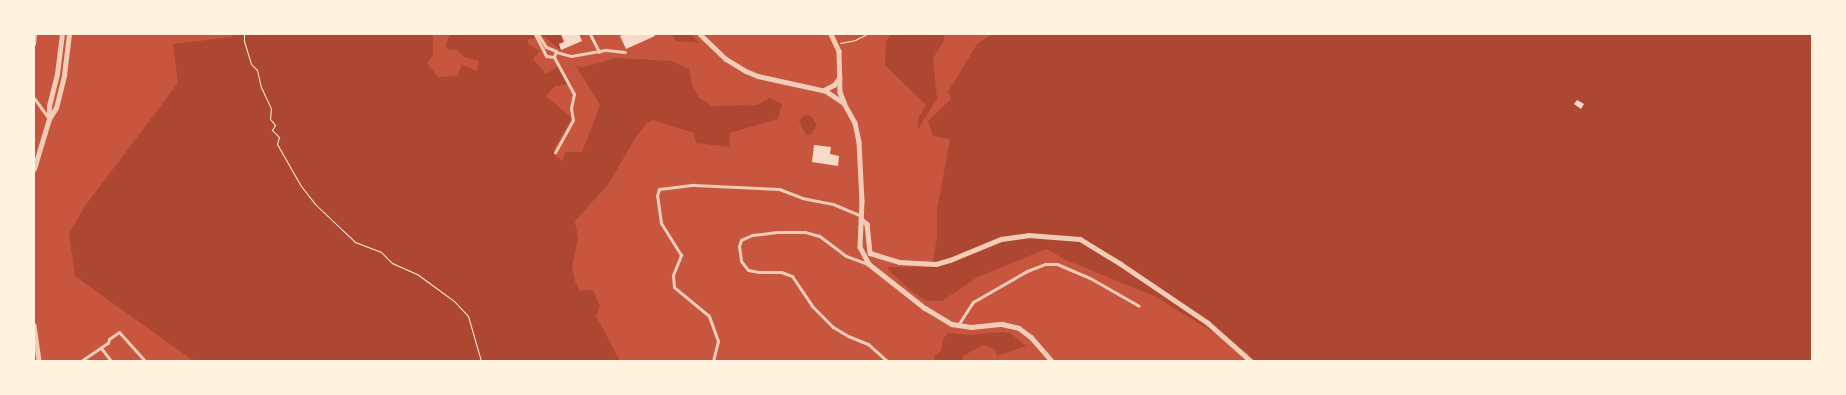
<!DOCTYPE html>
<html>
<head>
<meta charset="utf-8">
<style>
	body { margin:0 }
	#map { position:relative; width:1846px; height:395px; overflow:hidden; background:#c8553d; font-family:"Fira Sans Condensed",sans-serif }
	div>[style] { position:absolute }
	[style*='--x'] { left:calc(var(--x)*1px); top:calc(var(--y)*1px); width:calc(var(--w)*1px); rotate:calc(var(--a)*1deg) }
	.green>* { inset:0; background:#ae4732 }
	.building>* { inset:0; background:#f7dbc8 }
	.path>* { height:1px; margin:-0.5px; padding:0 0.5px; transform-origin:0.5px; border-radius:0.5px; background:#fff3e0 }
	.minor>* { height:3px; margin:-1.5px; padding:0 1.5px; transform-origin:1.5px; border-radius:1.5px; background:#f1ccb7 }
	.tertiary>* { height:4.5px; margin:-2.25px; padding:0 2.25px; transform-origin:2.25px; border-radius:2.25px; background:#f1ccb7 }
	span { translate:-50% -50%; white-space:nowrap; text-align:center; line-height:1.15; -webkit-text-stroke:4px #fff3e0; paint-order:stroke }
	.frame { position:absolute; inset:0; border:35px solid #fff3e0; pointer-events:none }
</style>
</head>
<body>
<div id="map">
	<div class="green">
		<i style="clip-path:polygon(234px 34px,433px 34px,433px 55px,427px 63px,438px 77px,457px 76px,462px 65px,477px 71px,479px 61px,464px 57px,457px 50px,447px 49px,446px 45px,450px 34px,532px 34px,535px 38px,528px 39px,528px 44px,540px 51px,533px 59px,546px 74px,559px 66px,568px 84px,555px 86px,546px 96px,572px 118px,554px 149px,556px 156px,563px 161px,565px 152px,582px 152px,600px 105px,576px 66px,583px 67px,617px 58px,671px 61px,689px 69px,692px 85px,699px 98px,712px 106px,757px 105px,769px 98px,782px 104px,778px 119px,730px 133px,729px 147px,696px 143px,694px 133px,653px 120px,647px 123px,636px 137px,609px 183px,575px 221px,578px 238px,572px 268px,575px 281px,580px 291px,593px 290px,600px 306px,596px 316px,620px 361px,194px 361px,75px 276px,69px 233px,85px 206px,178px 83px,173px 44px,232px 37px)"></i>
		<i style="clip-path:polygon(541px 34px,560px 34px,564px 41px,559px 44px,561px 51px)"></i>
		<i style="clip-path:polygon(672px 34px,690px 34px,700px 43px,676px 41px)"></i>
		<i style="clip-path:polygon(891px 34px,945px 34px,943px 43px,933px 58px,937px 99px,918px 129px,918px 119px,926px 105px,885px 65px,886px 42px)"></i>
		<i style="clip-path:polygon(992px 34px,1812px 34px,1812px 361px,1255px 361px,1246px 352px,1154px 296px,1066px 260px,1046px 249px,978px 277px,942px 301px,926px 301px,909px 289px,888px 270px,888px 267px,932px 267px,937px 237px,937px 210px,950px 139px,933px 136px,928px 121px,951px 99px,948px 92px,977px 44px)"></i>
		<i style="clip-path:polygon(804px 115px,811px 116px,817px 125px,810px 135px,806px 135px,799px 121px)"></i>
		<i style="clip-path:polygon(1003px 332px,1010px 333px,1026px 346px,997px 356px,995px 349px,983px 345px,963px 356px,963px 361px,935px 361px,934px 356px,941px 351px,943px 339px,948px 333px,971px 335px)"></i>
	</div>
	<div class="building">
		<i style="clip-path:polygon(561px 34px,579px 34px,582px 41px,561px 50px,559px 44px,564px 42px)"></i>
		<i style="clip-path:polygon(625px 34px,654px 34px,655px 36px,626px 49px,620px 36px)"></i>
		<i style="clip-path:polygon(1577px 100px,1584px 104px,1581px 109px,1574px 104px)"></i>
		<i style="clip-path:polygon(814px 145px,831px 147px,830px 154px,839px 156px,838px 166px,812px 162px)"></i>
	</div>
	<div class="path">
		<i style="--x:244;--y:34;--w:7;--a:90"></i>
		<i style="--x:244;--y:41;--w:24;--a:73"></i>
		<i style="--x:251;--y:64;--w:8;--a:45"></i>
		<i style="--x:257;--y:70;--w:17;--a:77"></i>
		<i style="--x:261;--y:87;--w:23;--a:65"></i>
		<i style="--x:271;--y:108;--w:11;--a:95"></i>
		<i style="--x:270;--y:119;--w:8;--a:50"></i>
		<i style="--x:275;--y:125;--w:6;--a:121"></i>
		<i style="--x:272;--y:130;--w:10;--a:45"></i>
		<i style="--x:279;--y:137;--w:7;--a:106"></i>
		<i style="--x:277;--y:144;--w:48;--a:60.3"></i>
		<i style="--x:301;--y:186;--w:24;--a:52"></i>
		<i style="--x:316;--y:205;--w:54;--a:43.5"></i>
		<i style="--x:355;--y:242;--w:28;--a:21"></i>
		<i style="--x:381;--y:252;--w:16;--a:45"></i>
		<i style="--x:392;--y:263;--w:27;--a:24"></i>
		<i style="--x:417;--y:274;--w:46;--a:36.1"></i>
		<i style="--x:454;--y:301;--w:21;--a:47"></i>
		<i style="--x:468;--y:316;--w:47;--a:73.9"></i>
		<i style="--x:840;--y:43;--w:15;--a:-11"></i>
		<i style="--x:855;--y:40;--w:13;--a:-27"></i>
	</div>
	<div class="minor">
		<i style="--x:535;--y:34;--w:25;--a:63"></i>
		<i style="--x:546;--y:56;--w:8;--a:7"></i>
		<i style="--x:554;--y:57;--w:6;--a:-72"></i>
		<i style="--x:556;--y:51;--w:11;--a:-158"></i>
		<i style="--x:546;--y:47;--w:15;--a:-122"></i>
		<i style="--x:590;--y:34;--w:20;--a:63"></i>
		<i style="--x:34;--y:44;--w:10;--a:-84"></i>
		<i style="--x:556;--y:52;--w:16;--a:15"></i>
		<i style="--x:571;--y:56;--w:36;--a:-10"></i>
		<i style="--x:606;--y:50;--w:19;--a:6"></i>
		<i style="--x:554;--y:57;--w:42;--a:61.6"></i>
		<i style="--x:574;--y:94;--w:14;--a:102"></i>
		<i style="--x:571;--y:108;--w:12;--a:81"></i>
		<i style="--x:573;--y:120;--w:37;--a:119"></i>
		<i style="--x:34;--y:98;--w:26;--a:54"></i>
		<i style="--x:868;--y:264;--w:23;--a:-160"></i>
		<i style="--x:846;--y:256;--w:34;--a:-143"></i>
		<i style="--x:819;--y:236;--w:15;--a:-164"></i>
		<i style="--x:805;--y:232;--w:28;--a:180"></i>
		<i style="--x:777;--y:232;--w:25;--a:173"></i>
		<i style="--x:752;--y:235;--w:12;--a:156"></i>
		<i style="--x:741;--y:240;--w:6;--a:108"></i>
		<i style="--x:739;--y:246;--w:15;--a:82"></i>
		<i style="--x:741;--y:261;--w:11;--a:52"></i>
		<i style="--x:748;--y:270;--w:11;--a:10"></i>
		<i style="--x:759;--y:272;--w:22;--a:0"></i>
		<i style="--x:781;--y:272;--w:12;--a:20"></i>
		<i style="--x:792;--y:276;--w:36;--a:56"></i>
		<i style="--x:812;--y:306;--w:30;--a:45"></i>
		<i style="--x:833;--y:327;--w:17;--a:31"></i>
		<i style="--x:848;--y:336;--w:22;--a:22"></i>
		<i style="--x:868;--y:344;--w:25;--a:42"></i>
		<i style="--x:958;--y:325;--w:27;--a:-57"></i>
		<i style="--x:973;--y:302;--w:62;--a:-29.9"></i>
		<i style="--x:1027;--y:271;--w:19;--a:-21"></i>
		<i style="--x:1045;--y:264;--w:12;--a:0"></i>
		<i style="--x:1057;--y:264;--w:36;--a:23"></i>
		<i style="--x:1090;--y:278;--w:56;--a:29.7"></i>
		<i style="--x:101;--y:348;--w:16;--a:52"></i>
		<i style="--x:81;--y:361;--w:32;--a:-34"></i>
		<i style="--x:108;--y:343;--w:4;--a:-76"></i>
		<i style="--x:109;--y:339;--w:12;--a:-35"></i>
		<i style="--x:119;--y:332;--w:39;--a:48"></i>
		<i style="--x:713;--y:361;--w:21;--a:-76"></i>
		<i style="--x:718;--y:341;--w:27;--a:-110"></i>
		<i style="--x:709;--y:316;--w:45;--a:-140.4"></i>
		<i style="--x:674;--y:287;--w:12;--a:-95"></i>
		<i style="--x:673;--y:275;--w:22;--a:-68"></i>
		<i style="--x:681;--y:255;--w:38;--a:-122"></i>
		<i style="--x:661;--y:223;--w:27;--a:-98"></i>
		<i style="--x:657;--y:196;--w:7;--a:-74"></i>
		<i style="--x:659;--y:189;--w:35;--a:-7"></i>
		<i style="--x:694;--y:185;--w:85;--a:2.7"></i>
		<i style="--x:779;--y:189;--w:25;--a:21"></i>
		<i style="--x:802;--y:198;--w:32;--a:11"></i>
		<i style="--x:833;--y:204;--w:30;--a:23"></i>
	</div>
	<div class="tertiary">
		<i style="--x:700;--y:34;--w:36;--a:44"></i>
		<i style="--x:726;--y:59;--w:23;--a:31"></i>
		<i style="--x:746;--y:71;--w:13;--a:23"></i>
		<i style="--x:758;--y:76;--w:70;--a:12.4"></i>
		<i style="--x:826;--y:91;--w:22;--a:34"></i>
		<i style="--x:844;--y:103;--w:23;--a:61"></i>
		<i style="--x:855;--y:123;--w:19;--a:78"></i>
		<i style="--x:859;--y:142;--w:59;--a:87.1"></i>
		<i style="--x:862;--y:201;--w:46;--a:92.5"></i>
		<i style="--x:860;--y:247;--w:19;--a:62"></i>
		<i style="--x:869;--y:264;--w:71;--a:38.2"></i>
		<i style="--x:925;--y:308;--w:31;--a:31"></i>
		<i style="--x:952;--y:324;--w:19;--a:9"></i>
		<i style="--x:971;--y:327;--w:31;--a:-6"></i>
		<i style="--x:1002;--y:324;--w:17;--a:13"></i>
		<i style="--x:1019;--y:328;--w:15;--a:37"></i>
		<i style="--x:1031;--y:337;--w:32;--a:49"></i>
		<i style="--x:831;--y:34;--w:19;--a:65"></i>
		<i style="--x:839;--y:51;--w:41;--a:88.6"></i>
		<i style="--x:840;--y:92;--w:11;--a:68"></i>
		<i style="--x:824;--y:90;--w:11;--a:-27"></i>
		<i style="--x:834;--y:85;--w:9;--a:-54"></i>
		<i style="--x:49;--y:118;--w:12;--a:-90"></i>
		<i style="--x:49;--y:106;--w:33;--a:-76"></i>
		<i style="--x:57;--y:74;--w:40;--a:-82.9"></i>
		<i style="--x:34;--y:169;--w:52;--a:-73.3"></i>
		<i style="--x:49;--y:119;--w:13;--a:-58"></i>
		<i style="--x:56;--y:108;--w:34;--a:-76"></i>
		<i style="--x:64;--y:75;--w:41;--a:-83"></i>
		<i style="--x:861;--y:219;--w:8;--a:40"></i>
		<i style="--x:867;--y:224;--w:29;--a:84"></i>
		<i style="--x:870;--y:253;--w:30;--a:17"></i>
		<i style="--x:899;--y:262;--w:37;--a:3"></i>
		<i style="--x:936;--y:264;--w:15;--a:-16"></i>
		<i style="--x:950;--y:260;--w:55;--a:-22.4"></i>
		<i style="--x:1001;--y:239;--w:27;--a:-8"></i>
		<i style="--x:1028;--y:235;--w:52;--a:4.4"></i>
		<i style="--x:1080;--y:239;--w:48;--a:31.4"></i>
		<i style="--x:1121;--y:264;--w:105;--a:34.1"></i>
		<i style="--x:1208;--y:323;--w:57;--a:41.5"></i>
		<i style="--x:34;--y:325;--w:36;--a:82"></i>
	</div>
	<div class="frame"></div>
</div>
</body>
</html>
